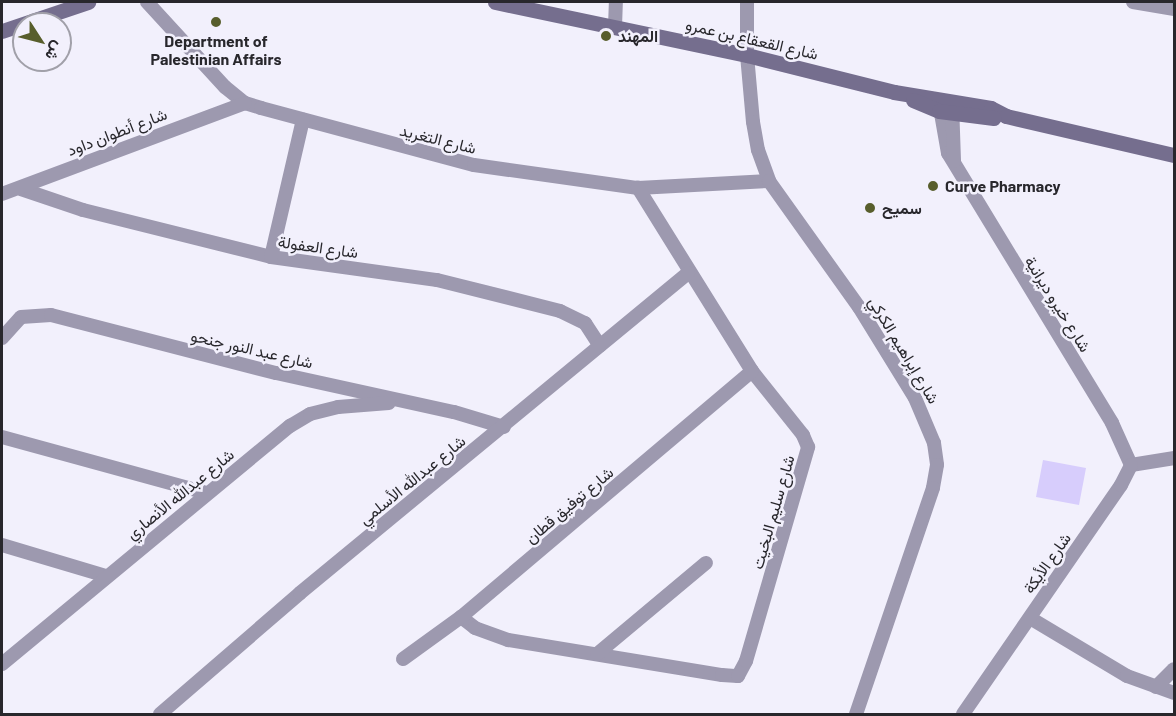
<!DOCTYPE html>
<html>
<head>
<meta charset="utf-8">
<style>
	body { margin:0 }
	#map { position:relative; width:1176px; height:716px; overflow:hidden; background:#f2f0fc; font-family:Barlow,Vazirmatn,sans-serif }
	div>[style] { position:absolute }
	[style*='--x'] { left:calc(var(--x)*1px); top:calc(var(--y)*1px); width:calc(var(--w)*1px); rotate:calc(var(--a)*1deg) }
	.green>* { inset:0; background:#d7cdfc }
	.street>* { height:14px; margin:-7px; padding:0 7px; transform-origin:7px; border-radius:7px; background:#9d99af }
	.secondary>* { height:15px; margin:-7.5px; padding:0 7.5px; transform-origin:7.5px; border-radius:7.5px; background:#756e8e }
	.dots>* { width:16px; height:16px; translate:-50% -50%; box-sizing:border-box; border:3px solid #f2f0fc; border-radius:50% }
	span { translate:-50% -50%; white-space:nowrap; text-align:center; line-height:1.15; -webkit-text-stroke:5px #f2f0fc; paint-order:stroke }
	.poi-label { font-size:16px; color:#28272c; font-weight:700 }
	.left { translate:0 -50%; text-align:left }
	.street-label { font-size:16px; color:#28272c }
	.frame { position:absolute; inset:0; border:3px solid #28272c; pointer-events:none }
	.north { position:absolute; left:12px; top:12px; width:60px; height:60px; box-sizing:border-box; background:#f2f0fc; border:2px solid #a1a0a9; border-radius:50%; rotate:126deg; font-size:16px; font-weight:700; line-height:24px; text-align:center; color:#28272c }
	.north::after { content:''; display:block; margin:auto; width:21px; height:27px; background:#585e2c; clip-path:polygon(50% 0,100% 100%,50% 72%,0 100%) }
</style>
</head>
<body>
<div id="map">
	<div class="green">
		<i style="clip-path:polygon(1043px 460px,1086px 468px,1079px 505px,1036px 497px)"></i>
	</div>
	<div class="street">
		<i style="--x:147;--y:2;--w:115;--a:47.5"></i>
		<i style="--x:225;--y:87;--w:26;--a:39"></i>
		<i style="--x:245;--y:103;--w:17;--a:17"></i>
		<i style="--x:261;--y:108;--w:220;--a:15"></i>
		<i style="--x:474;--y:165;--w:166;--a:8"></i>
		<i style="--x:638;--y:188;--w:131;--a:-3.1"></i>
		<i style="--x:747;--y:2;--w:53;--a:90"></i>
		<i style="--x:747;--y:55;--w:67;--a:84.9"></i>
		<i style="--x:753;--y:122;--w:28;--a:80"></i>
		<i style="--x:758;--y:150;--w:33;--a:70"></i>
		<i style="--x:769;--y:181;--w:155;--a:54.5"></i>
		<i style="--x:859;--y:307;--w:107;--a:58.4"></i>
		<i style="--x:915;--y:398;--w:49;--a:67.1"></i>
		<i style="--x:934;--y:443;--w:22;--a:82"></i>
		<i style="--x:937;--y:465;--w:23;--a:100"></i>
		<i style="--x:933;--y:488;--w:239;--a:108.8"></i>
		<i style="--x:1133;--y:2;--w:42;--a:9.7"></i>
		<i style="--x:615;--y:27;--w:25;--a:-88"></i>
		<i style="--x:939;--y:102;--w:52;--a:80"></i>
		<i style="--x:948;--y:153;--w:316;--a:58.7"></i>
		<i style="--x:1112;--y:423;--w:46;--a:65.7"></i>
		<i style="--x:952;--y:103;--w:58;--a:88"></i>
		<i style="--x:21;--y:189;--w:65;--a:18.7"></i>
		<i style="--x:83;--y:210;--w:194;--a:14"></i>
		<i style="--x:271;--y:257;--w:168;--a:7.9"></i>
		<i style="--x:437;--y:280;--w:127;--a:14.1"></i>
		<i style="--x:560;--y:311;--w:28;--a:26"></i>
		<i style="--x:585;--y:323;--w:27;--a:57"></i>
		<i style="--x:2;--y:194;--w:259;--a:-20.5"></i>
		<i style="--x:271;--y:257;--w:141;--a:-76.9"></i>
		<i style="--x:2;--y:338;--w:28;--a:-48"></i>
		<i style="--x:21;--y:317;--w:30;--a:-4"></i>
		<i style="--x:51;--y:315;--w:232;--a:14.5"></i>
		<i style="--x:276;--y:373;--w:182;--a:12.4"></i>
		<i style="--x:454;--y:412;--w:52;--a:16.7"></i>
		<i style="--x:2;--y:437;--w:213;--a:15.3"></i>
		<i style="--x:1131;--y:465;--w:44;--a:-9.2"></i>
		<i style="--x:2;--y:545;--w:109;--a:16.6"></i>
		<i style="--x:461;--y:617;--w:18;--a:38"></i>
		<i style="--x:475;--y:628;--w:35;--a:20"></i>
		<i style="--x:508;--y:640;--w:217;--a:9.3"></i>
		<i style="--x:722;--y:675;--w:16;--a:4"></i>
		<i style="--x:738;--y:676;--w:17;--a:-62"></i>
		<i style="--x:746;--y:661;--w:223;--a:-73.8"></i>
		<i style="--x:808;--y:447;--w:13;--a:-113"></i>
		<i style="--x:803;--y:435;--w:82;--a:-128.6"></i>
		<i style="--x:752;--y:371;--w:216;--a:-121.9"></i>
		<i style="--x:1030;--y:618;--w:113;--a:30.9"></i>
		<i style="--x:1127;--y:676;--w:50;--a:19.9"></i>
		<i style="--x:597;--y:654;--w:142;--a:-39.9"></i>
		<i style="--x:403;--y:659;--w:72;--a:-35.9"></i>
		<i style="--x:461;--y:617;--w:381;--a:-40.2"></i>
		<i style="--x:2;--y:664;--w:374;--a:-39.6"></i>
		<i style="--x:290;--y:426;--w:23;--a:-31"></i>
		<i style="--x:310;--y:414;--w:29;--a:-14"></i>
		<i style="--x:338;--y:407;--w:51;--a:-4.5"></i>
		<i style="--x:1156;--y:687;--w:25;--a:-45"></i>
		<i style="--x:160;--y:714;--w:185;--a:-40.8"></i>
		<i style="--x:300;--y:593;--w:503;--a:-39.51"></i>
		<i style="--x:963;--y:714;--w:278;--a:-55.4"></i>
		<i style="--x:1121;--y:485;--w:22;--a:-63"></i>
	</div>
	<div class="secondary">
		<i style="--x:495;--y:2;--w:258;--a:11.9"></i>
		<i style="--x:747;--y:55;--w:152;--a:14.1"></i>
		<i style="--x:894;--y:92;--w:98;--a:9.4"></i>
		<i style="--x:991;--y:108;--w:17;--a:28"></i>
		<i style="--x:1006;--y:116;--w:172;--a:13.1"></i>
		<i style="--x:2;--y:31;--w:91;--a:-18.6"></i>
		<i style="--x:913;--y:100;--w:28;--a:23"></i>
		<i style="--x:939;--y:111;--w:55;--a:7.3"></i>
	</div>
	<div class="dots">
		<i style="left:216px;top:22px;background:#585e2c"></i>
		<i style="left:606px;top:36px;background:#585e2c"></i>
		<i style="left:933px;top:186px;background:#585e2c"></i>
		<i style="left:870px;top:208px;background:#585e2c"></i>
	</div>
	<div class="poi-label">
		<span class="left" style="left:618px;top:36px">المهند</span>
		<span style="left:216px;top:50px">Department of<br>Palestinian Affairs</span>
		<span class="left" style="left:945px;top:186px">Curve Pharmacy</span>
		<span class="left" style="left:882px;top:208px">سميح</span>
	</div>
	<div class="street-label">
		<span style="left:752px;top:39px;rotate:13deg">شارع القعقاع بن عمرو</span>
		<span style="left:117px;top:132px;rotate:-21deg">شارع أنطوان داود</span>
		<span style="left:438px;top:139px;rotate:14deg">شارع التغريد</span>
		<span style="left:318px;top:247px;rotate:8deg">شارع العفولة</span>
		<span style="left:1058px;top:304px;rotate:58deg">شارع خيرو ديرانية</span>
		<span style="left:252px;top:349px;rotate:13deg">شارع عبد النور جنحو</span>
		<span style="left:904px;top:350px;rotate:59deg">شارع إبراهيم الكركي</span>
		<span style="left:412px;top:480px;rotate:-39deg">شارع عبدالله الأسلمي</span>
		<span style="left:180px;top:494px;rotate:-39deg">شارع عبدالله الأنصاري</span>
		<span style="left:569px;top:505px;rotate:-40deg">شارع توفيق قطان</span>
		<span style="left:773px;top:512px;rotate:-74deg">شارع سليم البخيت</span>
		<span style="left:1047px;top:563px;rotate:-55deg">شارع الأيكة</span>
	</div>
	<div class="frame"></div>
	<div class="north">ش</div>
</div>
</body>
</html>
